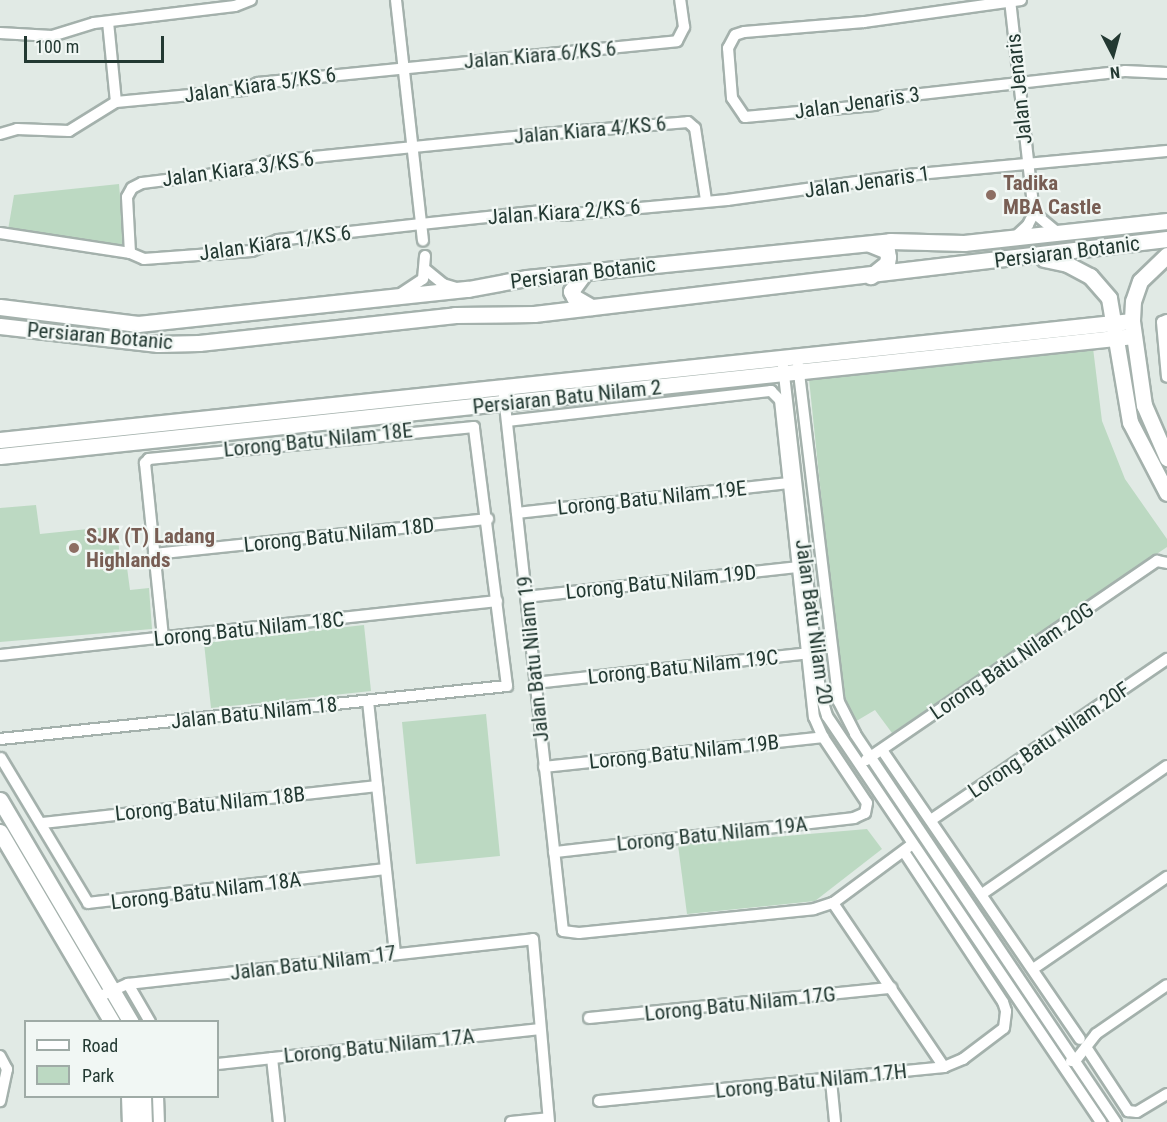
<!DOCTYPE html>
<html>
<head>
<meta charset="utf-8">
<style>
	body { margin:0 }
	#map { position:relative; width:1167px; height:1122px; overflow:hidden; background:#e1eae5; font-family:"Roboto Condensed",sans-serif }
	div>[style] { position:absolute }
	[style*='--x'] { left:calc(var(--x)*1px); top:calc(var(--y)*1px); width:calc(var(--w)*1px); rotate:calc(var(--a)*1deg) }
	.green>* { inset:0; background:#bcd9c2 }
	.roads { filter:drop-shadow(2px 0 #a4b1ac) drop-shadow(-2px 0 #a4b1ac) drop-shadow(0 2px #a4b1ac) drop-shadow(0 -2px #a4b1ac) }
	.street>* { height:10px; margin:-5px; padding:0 5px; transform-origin:5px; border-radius:5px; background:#fff }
	.secondary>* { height:15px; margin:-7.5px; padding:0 7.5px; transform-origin:7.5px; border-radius:7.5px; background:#fff }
	.dots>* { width:16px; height:16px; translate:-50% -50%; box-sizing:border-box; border:3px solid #f1f7f4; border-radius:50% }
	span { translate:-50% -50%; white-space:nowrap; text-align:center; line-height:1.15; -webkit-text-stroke:4.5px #f1f7f4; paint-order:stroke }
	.street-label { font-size:21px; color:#233932 }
	.education-label { font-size:21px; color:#785e54; font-weight:700 }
	.left { translate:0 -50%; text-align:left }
	.legend { position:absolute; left:24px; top:1020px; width:195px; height:78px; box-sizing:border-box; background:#f1f7f4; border:2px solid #9faba6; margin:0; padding:8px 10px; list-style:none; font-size:18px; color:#233932 }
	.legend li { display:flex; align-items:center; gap:12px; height:30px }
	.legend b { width:30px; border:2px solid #9faba6 }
	.north { position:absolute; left:1083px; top:24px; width:60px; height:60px; -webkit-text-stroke:4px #f1f7f4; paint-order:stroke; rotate:174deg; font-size:16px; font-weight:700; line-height:24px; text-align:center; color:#233932 }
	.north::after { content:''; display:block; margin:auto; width:21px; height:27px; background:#233932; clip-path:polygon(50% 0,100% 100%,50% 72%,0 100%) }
	.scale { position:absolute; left:24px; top:36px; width:140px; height:27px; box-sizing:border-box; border:3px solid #233932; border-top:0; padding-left:8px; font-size:18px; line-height:21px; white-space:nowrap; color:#233932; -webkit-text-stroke:4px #f1f7f4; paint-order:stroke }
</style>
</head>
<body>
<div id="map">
	<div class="green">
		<i style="clip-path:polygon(119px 184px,124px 244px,118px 248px,8px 230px,14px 195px)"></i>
		<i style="clip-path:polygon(1093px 348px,1102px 421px,1125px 479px,1167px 539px,1167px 547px,892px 733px,875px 710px,853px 723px,840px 678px,809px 379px)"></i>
		<i style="clip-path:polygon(36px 505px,40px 534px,117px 526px,120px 560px,126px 560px,130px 590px,149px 588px,152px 629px,0 642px,0 508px)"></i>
		<i style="clip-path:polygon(364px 625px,371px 691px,211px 708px,204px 643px)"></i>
		<i style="clip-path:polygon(486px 714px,500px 856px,416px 864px,402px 722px)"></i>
		<i style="clip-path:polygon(867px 829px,882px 849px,815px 901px,687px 914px,678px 845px)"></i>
	</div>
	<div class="roads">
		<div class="street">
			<i style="--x:396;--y:0;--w:242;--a:83.6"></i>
			<i style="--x:1010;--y:0;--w:214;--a:83.6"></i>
			<i style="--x:1034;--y:213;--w:13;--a:117"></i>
			<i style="--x:1028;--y:225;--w:18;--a:137"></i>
			<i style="--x:1021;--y:0;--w:159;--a:172"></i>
			<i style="--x:864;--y:22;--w:120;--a:175.2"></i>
			<i style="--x:744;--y:32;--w:9;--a:162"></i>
			<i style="--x:735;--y:35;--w:15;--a:118"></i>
			<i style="--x:728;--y:48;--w:50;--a:85.4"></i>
			<i style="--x:732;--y:98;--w:23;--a:56"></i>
			<i style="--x:745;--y:117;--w:130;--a:-5.3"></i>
			<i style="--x:874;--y:105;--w:22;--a:-22"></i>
			<i style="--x:894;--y:97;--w:232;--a:-6.4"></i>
			<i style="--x:1125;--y:71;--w:42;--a:2.7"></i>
			<i style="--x:108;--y:22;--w:80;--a:84.3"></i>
			<i style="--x:0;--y:33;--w:52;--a:3.3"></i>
			<i style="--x:52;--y:36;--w:44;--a:-17.2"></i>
			<i style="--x:94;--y:23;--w:142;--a:-6.9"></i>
			<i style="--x:235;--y:6;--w:17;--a:-21"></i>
			<i style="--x:0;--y:134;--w:18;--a:-16"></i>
			<i style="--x:17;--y:129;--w:52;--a:2.2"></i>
			<i style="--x:69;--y:131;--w:55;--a:-31.7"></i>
			<i style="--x:116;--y:102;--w:128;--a:-5.4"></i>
			<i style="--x:243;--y:90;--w:17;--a:-25"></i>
			<i style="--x:258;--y:83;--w:421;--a:-5.7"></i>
			<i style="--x:677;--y:41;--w:16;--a:-63"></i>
			<i style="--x:684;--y:27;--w:27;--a:-98"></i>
			<i style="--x:1034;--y:213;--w:31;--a:40"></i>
			<i style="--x:0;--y:233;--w:132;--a:8.7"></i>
			<i style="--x:130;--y:253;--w:15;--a:23"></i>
			<i style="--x:144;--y:259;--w:108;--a:-4.2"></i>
			<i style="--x:252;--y:251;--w:28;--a:-23"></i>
			<i style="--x:278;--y:240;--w:144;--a:-6.4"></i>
			<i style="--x:421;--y:224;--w:122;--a:-6.1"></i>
			<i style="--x:542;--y:211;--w:21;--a:11"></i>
			<i style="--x:563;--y:215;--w:165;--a:-5.2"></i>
			<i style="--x:727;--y:200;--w:182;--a:-7.9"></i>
			<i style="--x:907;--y:175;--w:261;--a:-5.3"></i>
			<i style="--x:130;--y:253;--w:56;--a:-93.1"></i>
			<i style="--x:127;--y:197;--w:10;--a:-61"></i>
			<i style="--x:132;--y:188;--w:11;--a:-27"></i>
			<i style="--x:142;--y:183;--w:98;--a:-7.1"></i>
			<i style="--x:239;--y:171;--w:36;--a:-16"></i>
			<i style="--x:274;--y:161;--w:270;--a:-5.7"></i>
			<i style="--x:543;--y:134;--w:145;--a:-4.7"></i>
			<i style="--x:688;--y:122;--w:9;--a:41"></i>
			<i style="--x:695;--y:128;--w:73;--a:81.3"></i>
			<i style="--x:426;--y:270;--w:22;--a:39"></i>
			<i style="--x:443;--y:284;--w:14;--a:17"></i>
			<i style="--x:402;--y:293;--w:25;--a:-34"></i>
			<i style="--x:423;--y:279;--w:23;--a:-85"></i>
			<i style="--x:1167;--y:320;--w:5;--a:158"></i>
			<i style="--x:1162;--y:322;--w:55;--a:84.8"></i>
			<i style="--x:798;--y:365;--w:339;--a:83.1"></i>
			<i style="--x:839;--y:702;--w:36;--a:63"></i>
			<i style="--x:855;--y:734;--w:468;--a:56.1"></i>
			<i style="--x:783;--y:366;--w:329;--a:83.5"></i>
			<i style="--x:820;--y:693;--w:24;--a:73"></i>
			<i style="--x:827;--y:716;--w:490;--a:56"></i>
			<i style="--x:504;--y:396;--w:538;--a:83.71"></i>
			<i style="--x:563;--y:931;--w:16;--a:7"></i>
			<i style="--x:579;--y:933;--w:236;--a:-5.8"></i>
			<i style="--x:814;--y:909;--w:20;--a:-18"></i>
			<i style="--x:833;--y:903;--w:97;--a:-36.6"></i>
			<i style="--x:507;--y:421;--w:266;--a:-6.5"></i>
			<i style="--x:771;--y:391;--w:13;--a:45"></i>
			<i style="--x:780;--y:400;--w:319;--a:83.9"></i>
			<i style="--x:814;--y:717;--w:22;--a:66"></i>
			<i style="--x:823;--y:737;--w:79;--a:56.3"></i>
			<i style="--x:867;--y:803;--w:10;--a:101"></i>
			<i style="--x:865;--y:813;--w:12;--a:156"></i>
			<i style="--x:854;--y:818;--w:302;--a:173.5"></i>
			<i style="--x:517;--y:513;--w:273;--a:-6.3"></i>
			<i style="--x:154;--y:554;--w:336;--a:-6"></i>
			<i style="--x:526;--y:597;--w:272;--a:-6.3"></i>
			<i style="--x:0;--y:655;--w:500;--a:-6.2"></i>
			<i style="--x:535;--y:683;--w:279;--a:-6.2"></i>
			<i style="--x:368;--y:701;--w:254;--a:83.9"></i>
			<i style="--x:0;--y:739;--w:510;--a:-5.97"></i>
			<i style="--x:507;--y:686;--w:261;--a:-97.3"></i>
			<i style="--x:474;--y:427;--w:327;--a:174.4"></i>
			<i style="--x:149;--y:459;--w:6;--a:135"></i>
			<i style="--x:145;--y:463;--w:176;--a:84.1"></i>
			<i style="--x:882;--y:750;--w:350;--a:55.6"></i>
			<i style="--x:1;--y:758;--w:169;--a:59"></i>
			<i style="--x:88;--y:903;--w:299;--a:-6.5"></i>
			<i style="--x:866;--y:760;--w:353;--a:-34.4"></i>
			<i style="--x:1157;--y:561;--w:10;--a:11"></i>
			<i style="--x:544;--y:767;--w:281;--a:-6.1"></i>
			<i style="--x:931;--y:820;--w:286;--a:-34.3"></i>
			<i style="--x:43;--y:823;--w:336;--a:-6.3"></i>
			<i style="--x:982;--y:894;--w:225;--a:-34.7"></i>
			<i style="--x:833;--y:903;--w:198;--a:55.9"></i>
			<i style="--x:1033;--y:969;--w:163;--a:-34.5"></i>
			<i style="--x:128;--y:984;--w:44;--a:59.9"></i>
			<i style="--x:96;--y:998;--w:35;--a:-24"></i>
			<i style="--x:128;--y:984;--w:407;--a:-6.3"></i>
			<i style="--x:533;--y:939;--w:184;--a:85"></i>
			<i style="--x:589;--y:1018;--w:304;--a:-5.7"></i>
			<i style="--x:1086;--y:1047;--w:77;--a:56.7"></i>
			<i style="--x:1128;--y:1111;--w:9;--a:6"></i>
			<i style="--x:1137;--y:1112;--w:35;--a:-31"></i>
			<i style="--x:0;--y:1056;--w:15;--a:62"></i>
			<i style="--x:7;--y:1069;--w:33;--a:102"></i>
			<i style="--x:272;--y:1058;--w:64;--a:83.8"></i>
			<i style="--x:1071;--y:1061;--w:4;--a:0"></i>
			<i style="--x:1075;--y:1061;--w:34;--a:-52"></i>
			<i style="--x:1096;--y:1034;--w:86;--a:-34.6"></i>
			<i style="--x:218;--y:1064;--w:324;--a:-6.2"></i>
			<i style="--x:831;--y:1081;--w:41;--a:84.4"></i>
			<i style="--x:158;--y:1096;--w:26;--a:88"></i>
			<i style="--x:599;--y:1101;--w:347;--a:-5.6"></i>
			<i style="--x:944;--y:1067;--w:21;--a:-23"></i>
			<i style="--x:963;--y:1059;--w:51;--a:-37.1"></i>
			<i style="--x:1004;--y:1028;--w:17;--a:-83"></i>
			<i style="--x:1006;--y:1011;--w:9;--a:-108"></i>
			<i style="--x:1003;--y:1002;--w:180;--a:-123.4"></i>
			<i style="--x:511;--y:1122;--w:37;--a:-6"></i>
		</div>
		<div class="secondary">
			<i style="--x:870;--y:244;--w:18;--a:22"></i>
			<i style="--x:887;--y:251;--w:6;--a:81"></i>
			<i style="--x:888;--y:257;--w:6;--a:99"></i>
			<i style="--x:887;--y:263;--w:21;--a:141"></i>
			<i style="--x:1167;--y:255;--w:37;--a:136"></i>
			<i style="--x:1140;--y:281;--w:21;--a:109"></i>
			<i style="--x:1133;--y:301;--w:20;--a:93"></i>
			<i style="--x:1132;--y:321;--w:85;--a:81.9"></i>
			<i style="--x:1144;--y:405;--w:58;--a:66.5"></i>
			<i style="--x:1044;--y:259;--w:24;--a:12"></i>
			<i style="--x:1067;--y:264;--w:26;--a:28"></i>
			<i style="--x:1090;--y:276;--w:29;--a:49"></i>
			<i style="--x:1109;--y:298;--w:126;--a:80.4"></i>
			<i style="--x:1130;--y:422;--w:80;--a:62.5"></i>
			<i style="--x:585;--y:272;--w:24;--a:126"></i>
			<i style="--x:571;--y:291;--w:7;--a:63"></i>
			<i style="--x:574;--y:297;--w:20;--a:30"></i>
			<i style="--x:0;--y:307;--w:139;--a:7"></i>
			<i style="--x:138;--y:324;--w:332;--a:-6.1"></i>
			<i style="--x:468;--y:289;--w:60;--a:-10.6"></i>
			<i style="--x:527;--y:278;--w:365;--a:-5.8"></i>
			<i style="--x:890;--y:241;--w:74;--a:1.5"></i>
			<i style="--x:964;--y:243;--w:204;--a:-6.2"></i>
			<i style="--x:0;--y:326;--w:159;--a:6.5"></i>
			<i style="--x:158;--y:344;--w:41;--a:-1.4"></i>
			<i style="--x:199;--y:343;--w:258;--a:-6.2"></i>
			<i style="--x:455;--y:315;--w:79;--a:-0.7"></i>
			<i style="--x:534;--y:314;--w:637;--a:-6.76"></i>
			<i style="--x:0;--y:440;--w:1138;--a:-6"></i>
			<i style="--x:0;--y:456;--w:1140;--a:-6.04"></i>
			<i style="--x:0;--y:800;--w:258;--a:59.5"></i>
			<i style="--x:0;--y:832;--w:221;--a:59.5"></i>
			<i style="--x:129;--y:1096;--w:26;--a:88"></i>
			<i style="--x:143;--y:1096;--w:26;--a:88"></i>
		</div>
	</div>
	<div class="dots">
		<i style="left:991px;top:195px;background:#8d6e63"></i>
		<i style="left:74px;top:548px;background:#8d6e63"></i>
	</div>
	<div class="street-label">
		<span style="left:540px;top:55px;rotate:-5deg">Jalan Kiara 6/KS 6</span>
		<span style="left:260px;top:85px;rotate:-8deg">Jalan Kiara 5/KS 6</span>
		<span style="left:1019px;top:89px;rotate:-96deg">Jalan Jenaris</span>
		<span style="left:857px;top:103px;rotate:-8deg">Jalan Jenaris 3</span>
		<span style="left:590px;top:130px;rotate:-5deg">Jalan Kiara 4/KS 6</span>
		<span style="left:238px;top:169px;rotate:-8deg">Jalan Kiara 3/KS 6</span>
		<span style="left:867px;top:182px;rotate:-8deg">Jalan Jenaris 1</span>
		<span style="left:564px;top:212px;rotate:-4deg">Jalan Kiara 2/KS 6</span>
		<span style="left:275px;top:243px;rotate:-8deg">Jalan Kiara 1/KS 6</span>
		<span style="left:1067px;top:252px;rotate:-7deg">Persiaran Botanic</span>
		<span style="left:583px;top:273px;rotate:-7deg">Persiaran Botanic</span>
		<span style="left:100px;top:336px;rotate:5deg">Persiaran Botanic</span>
		<span style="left:567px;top:397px;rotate:-6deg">Persiaran Batu Nilam 2</span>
		<span style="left:318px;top:440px;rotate:-6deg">Lorong Batu Nilam 18E</span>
		<span style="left:652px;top:498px;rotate:-6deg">Lorong Batu Nilam 19E</span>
		<span style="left:339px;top:535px;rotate:-6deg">Lorong Batu Nilam 18D</span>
		<span style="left:661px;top:582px;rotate:-6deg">Lorong Batu Nilam 19D</span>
		<span style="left:814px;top:622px;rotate:82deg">Jalan Batu Nilam 20</span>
		<span style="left:249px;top:629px;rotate:-6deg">Lorong Batu Nilam 18C</span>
		<span style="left:533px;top:659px;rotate:-96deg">Jalan Batu Nilam 19</span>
		<span style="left:1012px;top:661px;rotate:-34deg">Lorong Batu Nilam 20G</span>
		<span style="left:683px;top:667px;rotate:-6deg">Lorong Batu Nilam 19C</span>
		<span style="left:254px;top:713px;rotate:-6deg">Jalan Batu Nilam 18</span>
		<span style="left:1049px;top:740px;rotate:-34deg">Lorong Batu Nilam 20F</span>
		<span style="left:684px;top:752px;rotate:-6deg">Lorong Batu Nilam 19B</span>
		<span style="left:210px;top:804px;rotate:-6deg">Lorong Batu Nilam 18B</span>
		<span style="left:712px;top:834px;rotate:-6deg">Lorong Batu Nilam 19A</span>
		<span style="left:206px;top:891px;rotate:-7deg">Lorong Batu Nilam 18A</span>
		<span style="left:313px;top:963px;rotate:-7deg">Jalan Batu Nilam 17</span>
		<span style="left:740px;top:1004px;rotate:-6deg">Lorong Batu Nilam 17G</span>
		<span style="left:379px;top:1046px;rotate:-6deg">Lorong Batu Nilam 17A</span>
		<span style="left:811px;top:1081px;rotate:-6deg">Lorong Batu Nilam 17H</span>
	</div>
	<div class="education-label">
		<span class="left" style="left:1003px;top:195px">Tadika<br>MBA Castle</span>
		<span class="left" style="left:86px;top:548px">SJK (T) Ladang<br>Highlands</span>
	</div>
	<ul class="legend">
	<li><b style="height:8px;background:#fff"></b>Road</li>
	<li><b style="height:16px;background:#bcd9c2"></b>Park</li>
	</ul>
	<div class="north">N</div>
	<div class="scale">100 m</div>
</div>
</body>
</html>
